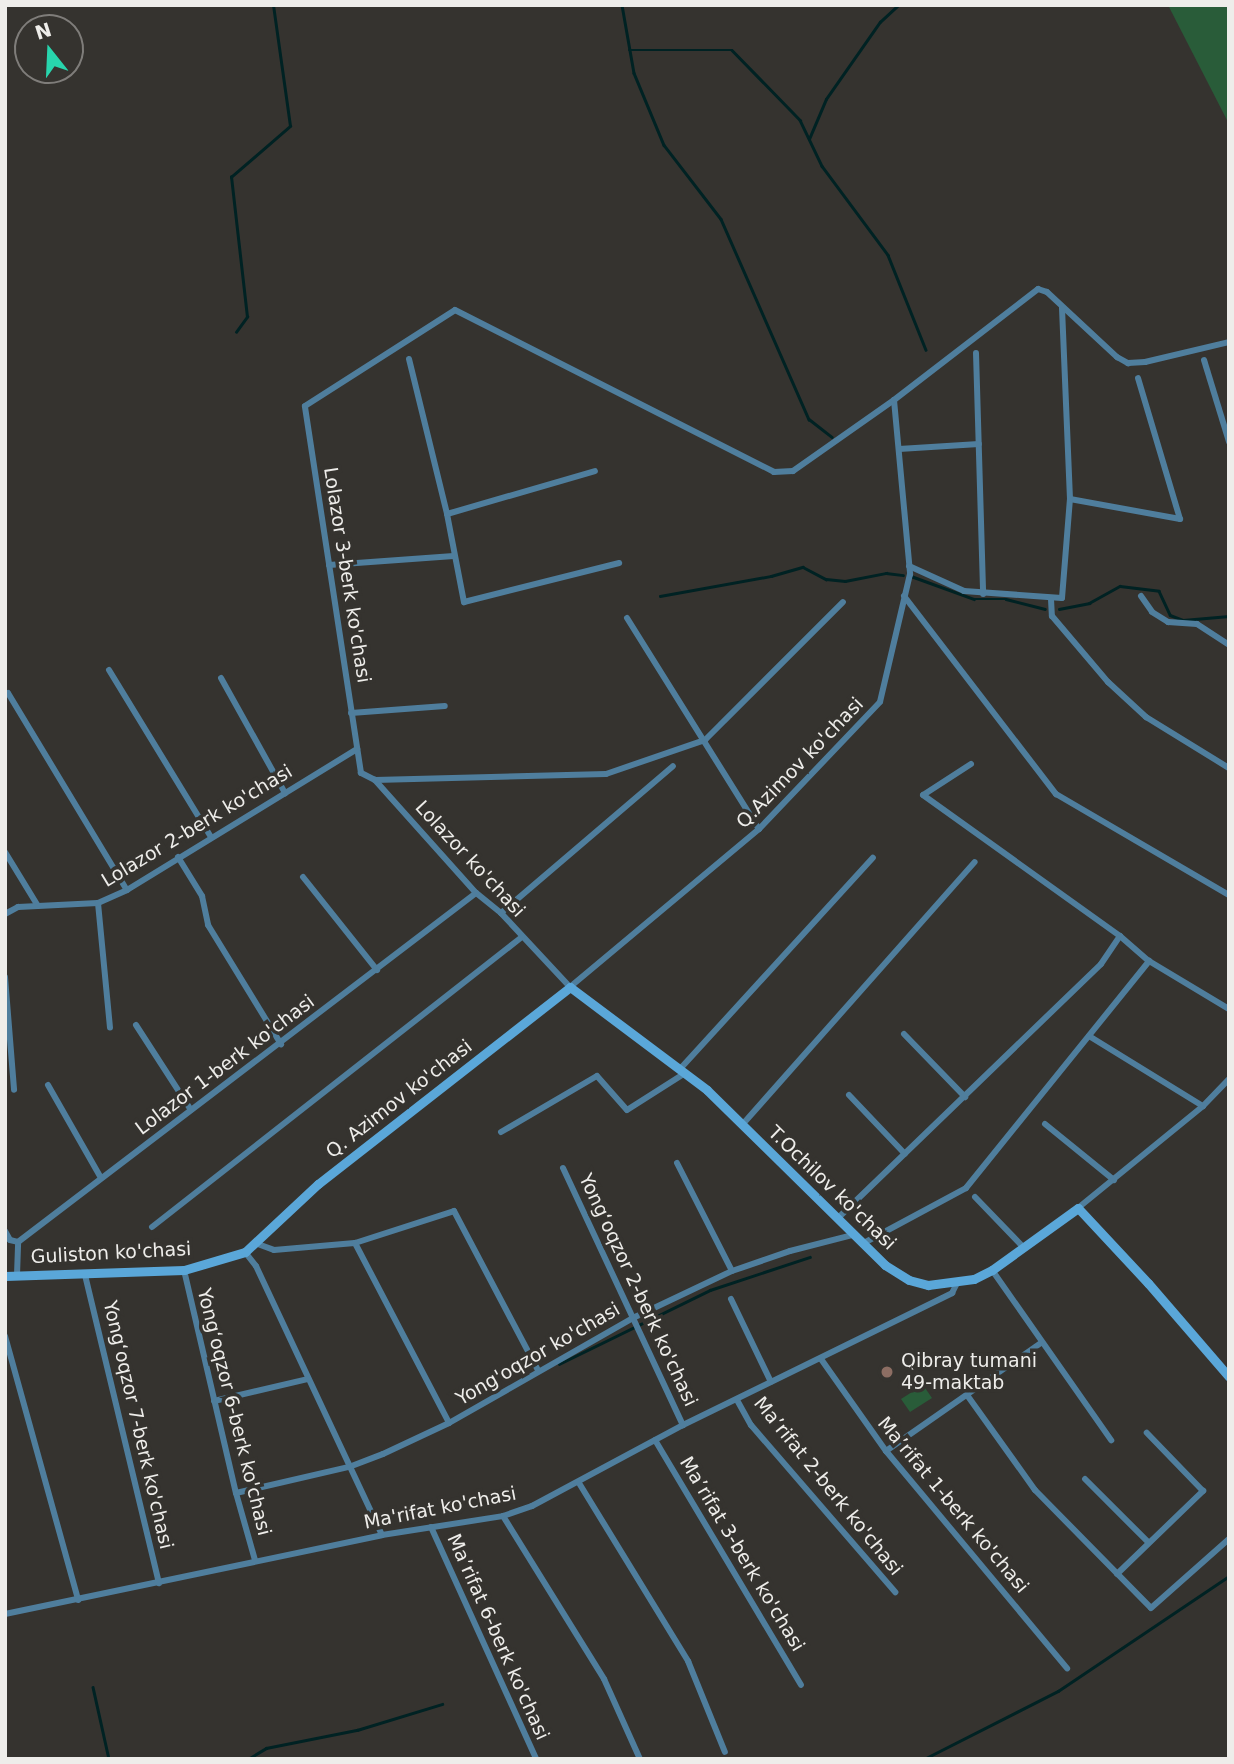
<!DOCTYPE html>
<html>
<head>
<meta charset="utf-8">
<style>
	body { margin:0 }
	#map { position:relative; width:1234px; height:1764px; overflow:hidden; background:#35332f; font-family:"DejaVu Sans",sans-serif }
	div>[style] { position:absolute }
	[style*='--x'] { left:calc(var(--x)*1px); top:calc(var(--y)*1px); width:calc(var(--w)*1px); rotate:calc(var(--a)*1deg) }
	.green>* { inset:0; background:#295c39 }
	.stream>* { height:2.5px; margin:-1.25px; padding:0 1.25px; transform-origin:1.25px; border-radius:1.25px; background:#002223 }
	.street>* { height:6px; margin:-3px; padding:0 3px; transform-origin:3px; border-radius:3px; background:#4f7e9d }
	.secondary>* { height:9px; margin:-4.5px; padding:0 4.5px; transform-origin:4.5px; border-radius:4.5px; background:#5aa7d9 }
	.dots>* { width:19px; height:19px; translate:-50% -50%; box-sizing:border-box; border:4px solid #35332f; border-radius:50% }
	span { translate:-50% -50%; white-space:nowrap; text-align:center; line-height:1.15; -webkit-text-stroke:7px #35332f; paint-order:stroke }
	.street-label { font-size:19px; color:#eeedea }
	.poi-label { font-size:19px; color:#eeedea }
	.left { translate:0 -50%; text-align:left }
	.frame { position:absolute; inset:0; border:7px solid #eeedea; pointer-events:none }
	.north { position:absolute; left:14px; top:14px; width:70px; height:70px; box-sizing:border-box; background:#35332f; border:2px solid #7f7d7a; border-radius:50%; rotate:342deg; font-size:19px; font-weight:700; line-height:28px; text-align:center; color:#eeedea }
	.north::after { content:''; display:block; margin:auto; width:24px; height:32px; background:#28d5ad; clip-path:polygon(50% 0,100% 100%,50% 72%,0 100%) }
</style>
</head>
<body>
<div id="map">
	<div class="green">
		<i style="clip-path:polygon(1168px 5px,1229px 5px,1229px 124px)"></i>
		<i style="clip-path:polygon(923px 1385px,932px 1398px,910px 1412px,901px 1399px)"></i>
	</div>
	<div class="stream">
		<i style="--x:622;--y:5;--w:69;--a:80"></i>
		<i style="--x:634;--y:73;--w:78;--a:67.4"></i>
		<i style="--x:664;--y:145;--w:93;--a:52.4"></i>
		<i style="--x:721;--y:219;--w:219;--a:66.3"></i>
		<i style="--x:809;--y:419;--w:29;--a:38"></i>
		<i style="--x:629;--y:50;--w:103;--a:0"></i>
		<i style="--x:732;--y:50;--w:98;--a:45.8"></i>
		<i style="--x:800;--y:120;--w:51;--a:64.4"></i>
		<i style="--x:822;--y:166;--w:111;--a:53.4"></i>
		<i style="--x:888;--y:255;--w:102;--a:68.2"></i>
		<i style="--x:809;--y:139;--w:43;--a:-67"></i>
		<i style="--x:826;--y:99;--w:94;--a:-55"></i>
		<i style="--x:880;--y:22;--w:25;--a:-43"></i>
		<i style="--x:236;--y:332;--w:19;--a:-54"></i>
		<i style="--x:247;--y:317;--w:141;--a:-96.5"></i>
		<i style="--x:231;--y:177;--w:78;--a:-40.8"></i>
		<i style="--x:290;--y:126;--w:122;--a:-98"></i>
		<i style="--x:911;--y:576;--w:67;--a:20.1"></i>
		<i style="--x:974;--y:599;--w:32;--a:0"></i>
		<i style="--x:1006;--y:599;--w:40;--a:14.4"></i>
		<i style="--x:660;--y:596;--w:113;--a:-10.2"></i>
		<i style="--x:771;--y:576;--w:33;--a:-16"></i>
		<i style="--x:803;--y:567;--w:26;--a:28"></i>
		<i style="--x:826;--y:579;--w:19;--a:6"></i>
		<i style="--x:845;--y:581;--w:42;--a:-11"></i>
		<i style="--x:886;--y:573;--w:17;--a:7"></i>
		<i style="--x:1059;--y:609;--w:31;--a:-11"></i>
		<i style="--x:1089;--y:603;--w:35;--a:-29"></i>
		<i style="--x:1120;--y:586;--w:39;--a:7"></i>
		<i style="--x:1159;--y:591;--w:26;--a:65"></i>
		<i style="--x:1170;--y:615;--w:14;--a:21"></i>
		<i style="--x:1183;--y:620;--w:46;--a:-5"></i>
		<i style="--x:559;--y:1364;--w:168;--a:-26.1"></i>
		<i style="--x:710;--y:1290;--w:105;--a:-18.3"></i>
		<i style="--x:93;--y:1687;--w:74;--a:77.5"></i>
		<i style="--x:248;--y:1759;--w:21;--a:-31"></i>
		<i style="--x:266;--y:1748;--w:93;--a:-11.2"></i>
		<i style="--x:357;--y:1730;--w:89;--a:-17"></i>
		<i style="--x:924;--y:1759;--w:150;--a:-26.9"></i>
		<i style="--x:1058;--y:1691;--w:206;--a:-33.9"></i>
	</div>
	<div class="street">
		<i style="--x:976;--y:353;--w:241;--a:88.3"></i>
		<i style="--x:409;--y:359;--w:160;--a:76.2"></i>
		<i style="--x:447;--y:514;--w:90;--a:79.1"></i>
		<i style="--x:464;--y:602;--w:160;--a:-14.1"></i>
		<i style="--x:1204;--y:360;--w:86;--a:73"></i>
		<i style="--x:894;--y:400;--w:175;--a:84.7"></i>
		<i style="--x:910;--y:574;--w:131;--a:103.2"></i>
		<i style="--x:880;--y:702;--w:175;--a:133.6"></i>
		<i style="--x:759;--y:829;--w:246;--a:140.1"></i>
		<i style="--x:570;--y:987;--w:101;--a:-133"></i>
		<i style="--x:501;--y:913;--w:32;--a:-141"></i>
		<i style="--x:476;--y:893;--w:152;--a:-131.8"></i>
		<i style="--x:375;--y:780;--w:16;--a:-153"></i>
		<i style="--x:361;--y:773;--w:371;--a:-98.7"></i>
		<i style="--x:305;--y:406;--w:178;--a:-32.6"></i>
		<i style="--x:455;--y:310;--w:358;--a:26.9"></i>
		<i style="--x:774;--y:472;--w:19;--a:-3"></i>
		<i style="--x:793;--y:471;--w:123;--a:-35.1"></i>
		<i style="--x:894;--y:400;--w:182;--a:-37.6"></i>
		<i style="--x:1038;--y:289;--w:9;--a:18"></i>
		<i style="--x:1047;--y:292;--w:96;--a:42.9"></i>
		<i style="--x:1117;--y:357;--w:13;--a:29"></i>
		<i style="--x:1128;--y:363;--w:17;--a:-3"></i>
		<i style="--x:1145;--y:362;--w:86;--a:-13.4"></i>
		<i style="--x:899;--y:449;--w:80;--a:-3.6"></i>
		<i style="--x:1070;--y:499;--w:112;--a:10.3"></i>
		<i style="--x:1180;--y:519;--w:147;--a:-106.6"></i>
		<i style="--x:447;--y:514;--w:154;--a:-16.2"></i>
		<i style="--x:329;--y:565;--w:125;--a:-4.1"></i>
		<i style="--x:909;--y:566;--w:60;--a:24.4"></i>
		<i style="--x:964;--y:591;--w:98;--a:4.1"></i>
		<i style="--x:1062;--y:598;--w:99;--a:-85.4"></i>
		<i style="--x:1070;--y:499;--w:192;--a:-92.4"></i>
		<i style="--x:904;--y:596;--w:250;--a:52.5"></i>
		<i style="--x:1056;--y:794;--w:200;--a:30.3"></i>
		<i style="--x:1141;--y:596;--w:19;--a:55"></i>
		<i style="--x:1152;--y:612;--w:19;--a:32"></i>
		<i style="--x:1168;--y:622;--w:29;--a:4"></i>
		<i style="--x:1197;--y:624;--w:38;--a:33"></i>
		<i style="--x:1051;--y:599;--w:17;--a:87"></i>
		<i style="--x:1052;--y:616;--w:87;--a:49.7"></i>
		<i style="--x:1108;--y:682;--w:52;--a:42.6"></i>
		<i style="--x:1146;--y:717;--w:97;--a:31.6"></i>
		<i style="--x:627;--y:618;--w:249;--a:58"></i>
		<i style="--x:109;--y:670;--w:196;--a:58.6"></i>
		<i style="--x:221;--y:678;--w:132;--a:60.9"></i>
		<i style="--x:5;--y:694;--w:3;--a:-18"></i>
		<i style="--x:8;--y:693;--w:230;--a:58.9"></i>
		<i style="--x:351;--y:713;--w:94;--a:-4.3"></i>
		<i style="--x:971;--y:764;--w:57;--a:147.1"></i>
		<i style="--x:923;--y:795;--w:242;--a:35.6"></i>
		<i style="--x:375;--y:780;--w:231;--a:-1.5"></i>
		<i style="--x:606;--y:774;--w:105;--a:-19"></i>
		<i style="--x:705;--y:740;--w:195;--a:-45"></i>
		<i style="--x:5;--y:852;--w:63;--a:58.6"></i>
		<i style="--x:178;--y:857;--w:46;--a:58.4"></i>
		<i style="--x:202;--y:896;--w:30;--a:78"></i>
		<i style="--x:208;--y:925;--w:140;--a:58.5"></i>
		<i style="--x:303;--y:877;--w:119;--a:51.5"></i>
		<i style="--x:98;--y:903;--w:125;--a:84.5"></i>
		<i style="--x:501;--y:913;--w:226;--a:-40.5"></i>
		<i style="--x:5;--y:914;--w:15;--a:-28"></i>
		<i style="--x:18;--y:907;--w:80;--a:-2.9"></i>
		<i style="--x:98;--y:903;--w:32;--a:-24"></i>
		<i style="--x:127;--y:890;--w:270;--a:-31.5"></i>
		<i style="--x:5;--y:977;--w:113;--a:85.4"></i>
		<i style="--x:136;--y:1025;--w:101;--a:57.1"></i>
		<i style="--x:904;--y:1034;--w:88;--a:45.9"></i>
		<i style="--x:1089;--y:1036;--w:134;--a:31.6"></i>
		<i style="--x:680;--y:1069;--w:286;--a:-47.6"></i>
		<i style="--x:48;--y:1085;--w:107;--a:60.3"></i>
		<i style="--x:849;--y:1095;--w:81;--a:46.5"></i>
		<i style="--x:1045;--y:1124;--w:89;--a:39.1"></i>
		<i style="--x:742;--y:1125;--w:351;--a:-48.5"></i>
		<i style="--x:501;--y:1132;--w:111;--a:-30.3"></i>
		<i style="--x:597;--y:1076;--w:45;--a:48.6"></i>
		<i style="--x:627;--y:1110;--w:69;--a:-32.5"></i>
		<i style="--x:677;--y:1163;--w:121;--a:63"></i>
		<i style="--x:563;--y:1168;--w:284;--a:65"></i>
		<i style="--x:975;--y:1197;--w:71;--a:46.1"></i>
		<i style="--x:1078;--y:1208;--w:161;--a:-39.2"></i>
		<i style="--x:1203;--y:1106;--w:37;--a:-46"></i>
		<i style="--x:837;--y:1219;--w:367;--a:-44"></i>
		<i style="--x:1101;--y:964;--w:34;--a:-56"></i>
		<i style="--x:1120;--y:936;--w:38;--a:41"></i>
		<i style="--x:1149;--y:961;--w:93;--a:31"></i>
		<i style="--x:152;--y:1227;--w:470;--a:-38.1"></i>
		<i style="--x:5;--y:1231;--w:10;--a:61"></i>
		<i style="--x:10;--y:1240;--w:8;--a:14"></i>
		<i style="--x:255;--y:1243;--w:20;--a:20"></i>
		<i style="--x:274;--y:1250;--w:81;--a:-4.9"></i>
		<i style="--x:355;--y:1243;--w:104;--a:-17.9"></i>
		<i style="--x:454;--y:1211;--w:180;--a:62.2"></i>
		<i style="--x:355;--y:1243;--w:203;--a:62.4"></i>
		<i style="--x:862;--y:1244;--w:118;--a:-28.3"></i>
		<i style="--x:966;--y:1188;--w:292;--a:-51.1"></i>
		<i style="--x:245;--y:1252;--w:18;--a:52"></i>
		<i style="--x:256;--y:1266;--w:297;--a:64.9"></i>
		<i style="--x:184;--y:1270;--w:229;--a:76.9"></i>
		<i style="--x:236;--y:1493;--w:70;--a:74.2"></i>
		<i style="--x:992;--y:1270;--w:208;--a:55"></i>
		<i style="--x:17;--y:1275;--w:33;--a:-88"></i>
		<i style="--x:18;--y:1242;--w:576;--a:-37.31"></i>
		<i style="--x:85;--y:1275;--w:317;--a:76.5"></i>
		<i style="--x:731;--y:1299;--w:92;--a:64.3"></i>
		<i style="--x:5;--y:1336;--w:274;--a:74.5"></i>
		<i style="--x:821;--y:1359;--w:113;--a:54.8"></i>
		<i style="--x:886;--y:1451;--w:283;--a:50.2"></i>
		<i style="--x:967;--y:1395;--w:117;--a:54.4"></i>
		<i style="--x:1035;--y:1490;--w:165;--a:45.5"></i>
		<i style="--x:1151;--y:1608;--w:104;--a:-41.5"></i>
		<i style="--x:737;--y:1400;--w:29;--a:61"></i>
		<i style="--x:751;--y:1425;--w:221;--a:49.2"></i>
		<i style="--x:214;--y:1401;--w:97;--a:-13.2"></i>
		<i style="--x:655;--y:1440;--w:285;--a:59.2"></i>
		<i style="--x:886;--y:1451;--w:189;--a:-34.9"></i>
		<i style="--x:1085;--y:1479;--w:89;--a:45"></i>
		<i style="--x:579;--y:1483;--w:209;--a:58.5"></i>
		<i style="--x:688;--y:1661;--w:98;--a:67.9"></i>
		<i style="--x:236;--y:1493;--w:116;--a:-13"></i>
		<i style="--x:349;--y:1467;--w:36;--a:-21"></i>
		<i style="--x:383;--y:1454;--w:73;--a:-25.2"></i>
		<i style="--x:449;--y:1423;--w:214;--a:-29.7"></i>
		<i style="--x:635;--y:1317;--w:107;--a:-25.4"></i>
		<i style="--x:732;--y:1271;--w:61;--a:-19"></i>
		<i style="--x:790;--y:1251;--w:65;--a:-14.3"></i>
		<i style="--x:503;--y:1516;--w:192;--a:58.2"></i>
		<i style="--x:604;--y:1679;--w:88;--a:65.8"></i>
		<i style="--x:431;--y:1527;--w:255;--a:65.6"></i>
		<i style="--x:1117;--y:1574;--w:120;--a:-44"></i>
		<i style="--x:1203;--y:1491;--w:81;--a:-134"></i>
		<i style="--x:5;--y:1614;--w:385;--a:-11.8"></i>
		<i style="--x:382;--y:1535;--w:122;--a:-8.9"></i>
		<i style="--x:503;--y:1516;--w:31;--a:-19"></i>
		<i style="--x:532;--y:1506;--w:171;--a:-28.2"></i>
		<i style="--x:683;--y:1425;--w:300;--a:-26.1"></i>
		<i style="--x:952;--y:1293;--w:11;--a:-63"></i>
	</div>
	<div class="secondary">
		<i style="--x:5;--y:1276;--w:179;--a:-1.9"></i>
		<i style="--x:184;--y:1270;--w:64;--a:-16.4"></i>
		<i style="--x:245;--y:1252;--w:100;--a:-43"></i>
		<i style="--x:318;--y:1184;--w:320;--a:-38"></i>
		<i style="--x:570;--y:987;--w:171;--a:36.9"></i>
		<i style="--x:707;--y:1090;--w:250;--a:44.5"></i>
		<i style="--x:885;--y:1265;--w:28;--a:32"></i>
		<i style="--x:909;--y:1280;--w:20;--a:15"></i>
		<i style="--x:928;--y:1285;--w:46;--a:-7.4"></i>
		<i style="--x:974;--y:1279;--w:20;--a:-27"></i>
		<i style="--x:992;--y:1270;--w:106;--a:-35.8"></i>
		<i style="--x:1078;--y:1208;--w:103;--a:47"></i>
		<i style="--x:1148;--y:1283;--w:124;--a:49.2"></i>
	</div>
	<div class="dots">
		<i style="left:887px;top:1372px;background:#8d6e63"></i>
	</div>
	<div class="street-label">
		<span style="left:347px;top:575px;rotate:81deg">Lolazor 3-berk ko'chasi</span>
		<span style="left:800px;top:763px;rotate:-46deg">Q.Azimov ko'chasi</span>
		<span style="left:197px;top:826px;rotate:-31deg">Lolazor 2-berk ko'chasi</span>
		<span style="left:470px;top:859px;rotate:47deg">Lolazor ko'chasi</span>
		<span style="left:225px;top:1065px;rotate:-37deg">Lolazor 1-berk ko'chasi</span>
		<span style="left:399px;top:1099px;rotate:-38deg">Q. Azimov ko'chasi</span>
		<span style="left:832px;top:1188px;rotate:44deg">T.Ochilov ko'chasi</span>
		<span style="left:111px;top:1253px;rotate:-3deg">Guliston ko'chasi</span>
		<span style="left:638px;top:1290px;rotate:65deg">Yong‘oqzor 2-berk ko'chasi</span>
		<span style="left:538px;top:1354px;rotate:-30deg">Yong'oqzor ko'chasi</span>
		<span style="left:234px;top:1412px;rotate:76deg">Yong‘oqzor 6-berk ko'chasi</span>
		<span style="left:138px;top:1425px;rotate:77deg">Yong‘oqzor 7-berk ko'chasi</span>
		<span style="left:828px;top:1486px;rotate:51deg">Ma’rifat 2-berk ko'chasi</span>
		<span style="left:953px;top:1505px;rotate:50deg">Ma’rifat 1-berk ko'chasi</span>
		<span style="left:440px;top:1508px;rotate:-11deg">Ma'rifat ko'chasi</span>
		<span style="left:742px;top:1554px;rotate:59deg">Ma’rifat 3-berk ko'chasi</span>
		<span style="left:498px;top:1637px;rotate:66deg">Ma’rifat 6-berk ko'chasi</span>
	</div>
	<div class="poi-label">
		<span class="left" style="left:901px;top:1372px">Qibray tumani<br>49-maktab</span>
	</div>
	<div class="frame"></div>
	<div class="north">N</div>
</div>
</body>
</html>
